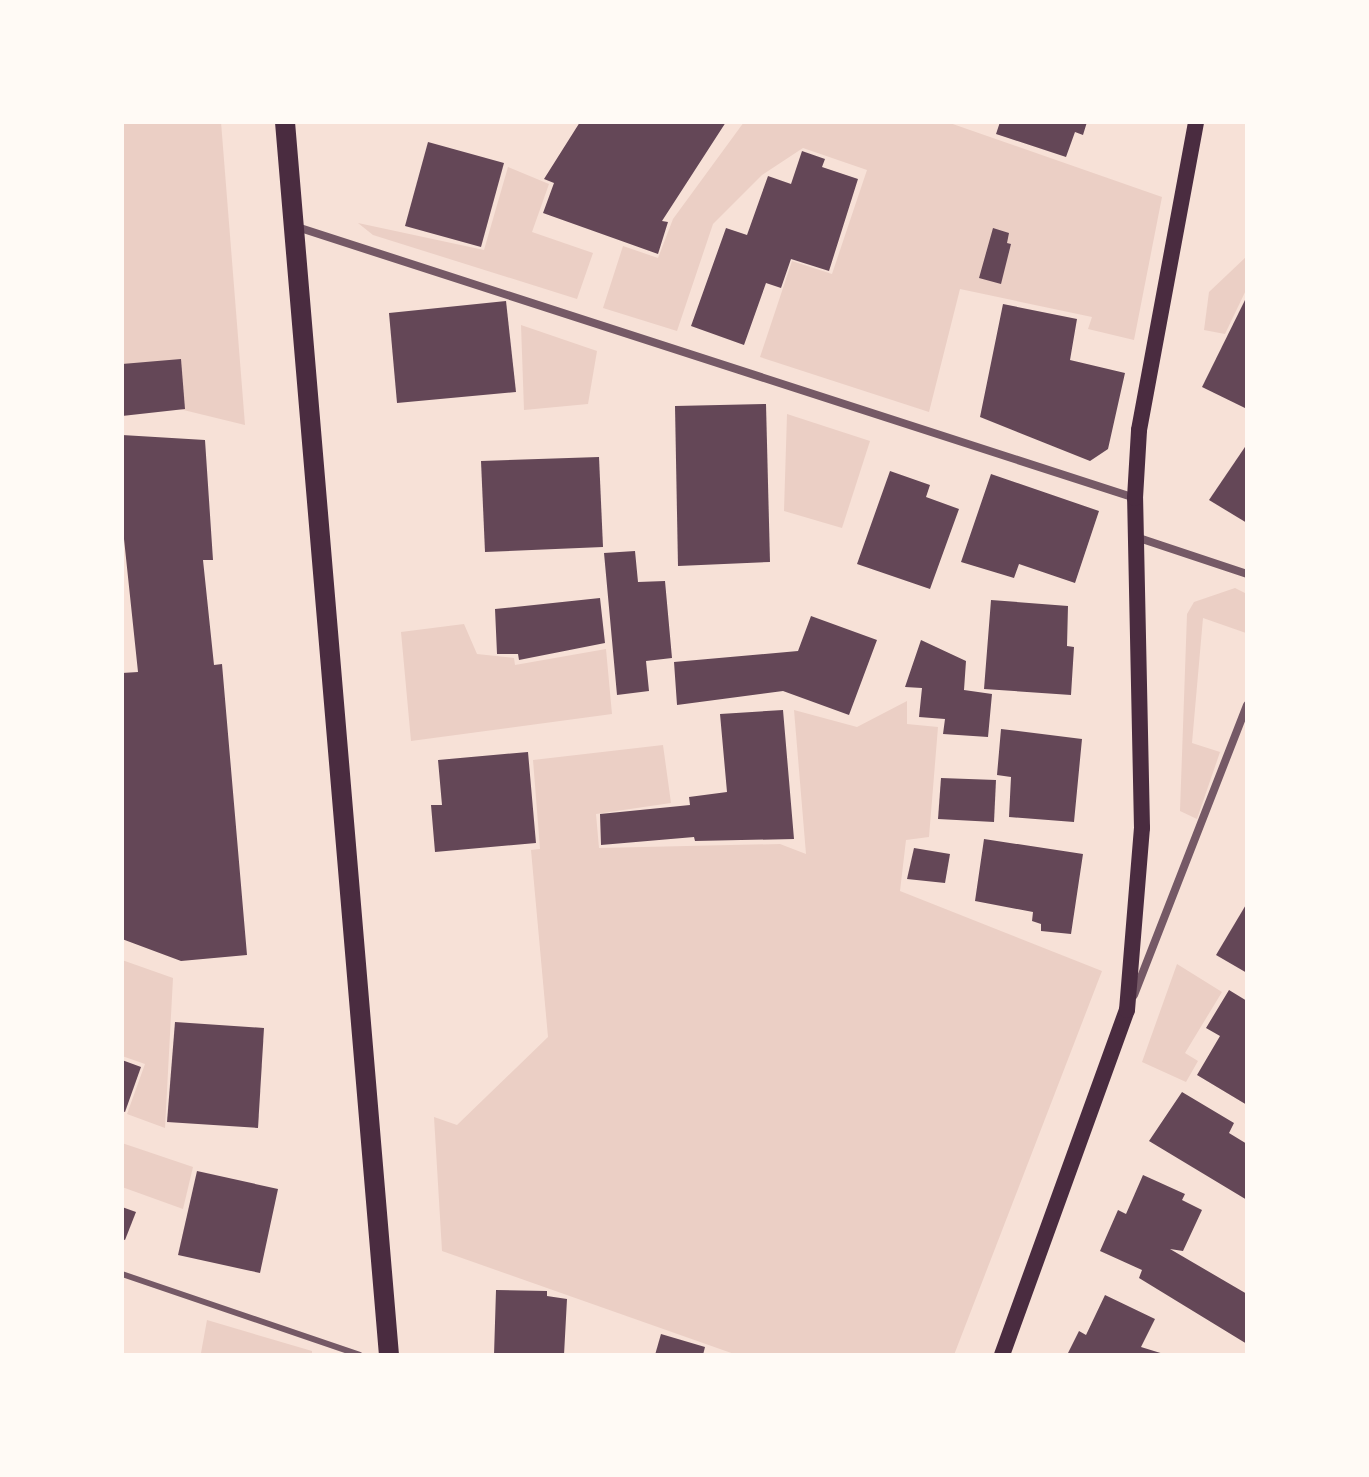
<!DOCTYPE html>
<html>
<head>
<meta charset="utf-8">
<style>
	body { margin:0 }
	#map { position:relative; width:1369px; height:1477px; overflow:hidden; background:#f7e1d7; font-family:Rubik,sans-serif }
	div>[style] { position:absolute }
	[style*='--x'] { left:calc(var(--x)*1px); top:calc(var(--y)*1px); width:calc(var(--w)*1px); rotate:calc(var(--a)*1deg) }
	.green>* { inset:0; background:#ebcfc5 }
	.building>* { inset:0; background:#644757 }
	.service>* { height:6px; margin:-3px; padding:0 3px; transform-origin:3px; border-radius:3px; background:#755966 }
	.minor>* { height:8px; margin:-4px; padding:0 4px; transform-origin:4px; border-radius:4px; background:#755966 }
	.secondary>* { height:16px; margin:-8px; padding:0 8px; transform-origin:8px; border-radius:8px; background:#4a2c40 }
	.primary>* { height:20px; margin:-10px; padding:0 10px; transform-origin:10px; border-radius:10px; background:#4a2c40 }
	span { translate:-50% -50%; white-space:nowrap; text-align:center; line-height:1.15; -webkit-text-stroke:8px #fffaf5; paint-order:stroke }
	.frame { position:absolute; inset:0; border:124px solid #fffaf5; pointer-events:none }
</style>
</head>
<body>
<div id="map">
	<div class="green">
		<i style="clip-path:polygon(122px 122px,221px 122px,245px 425px,122px 395px)"></i>
		<i style="clip-path:polygon(744px 122px,947px 122px,1162px 197px,1134px 340px,1088px 329px,1092px 317px,960px 289px,929px 412px,760px 357px,792px 261px,832px 274px,867px 170px,803px 148px,762px 175px,713px 224px,677px 331px,603px 308px,623px 246px,658px 258px,673px 219px)"></i>
		<i style="clip-path:polygon(508px 167px,549px 184px,532px 232px,593px 253px,577px 299px,373px 235px,358px 223px,484px 250px)"></i>
		<i style="clip-path:polygon(1247px 256px,1247px 288px,1225px 334px,1204px 330px,1209px 292px)"></i>
		<i style="clip-path:polygon(521px 325px,597px 351px,588px 404px,524px 410px)"></i>
		<i style="clip-path:polygon(787px 414px,870px 441px,842px 528px,784px 511px)"></i>
		<i style="clip-path:polygon(1235px 588px,1247px 594px,1246px 633px,1203px 618px,1192px 743px,1220px 752px,1197px 819px,1180px 811px,1187px 614px,1194px 602px)"></i>
		<i style="clip-path:polygon(464px 624px,477px 654px,514px 658px,515px 665px,606px 649px,612px 714px,411px 741px,401px 632px)"></i>
		<i style="clip-path:polygon(907px 701px,907px 724px,938px 727px,929px 837px,906px 840px,900px 891px,1102px 971px,954px 1355px,737px 1355px,442px 1251px,434px 1117px,457px 1125px,548px 1037px,531px 850px,540px 849px,533px 760px,663px 745px,671px 803px,596px 814px,599px 848px,780px 844px,806px 854px,794px 710px,857px 727px)"></i>
		<i style="clip-path:polygon(122px 960px,173px 978px,165px 1128px,127px 1114px,145px 1064px,122px 1056px)"></i>
		<i style="clip-path:polygon(1177px 964px,1222px 992px,1185px 1053px,1198px 1061px,1186px 1082px,1142px 1062px)"></i>
		<i style="clip-path:polygon(122px 1143px,193px 1167px,183px 1209px,122px 1187px)"></i>
		<i style="clip-path:polygon(207px 1320px,312px 1351px,312px 1355px,201px 1353px)"></i>
	</div>
	<div class="building">
		<i style="clip-path:polygon(580px 122px,726px 122px,662px 221px,668px 222px,658px 254px,543px 213px,554px 183px,544px 179px)"></i>
		<i style="clip-path:polygon(1000px 122px,1087px 122px,1083px 135px,1075px 132px,1066px 157px,996px 134px)"></i>
		<i style="clip-path:polygon(428px 142px,504px 163px,481px 247px,405px 226px)"></i>
		<i style="clip-path:polygon(802px 151px,825px 159px,822px 167px,858px 179px,829px 271px,791px 259px,781px 288px,766px 283px,744px 345px,691px 326px,726px 228px,747px 235px,768px 176px,791px 184px)"></i>
		<i style="clip-path:polygon(993px 228px,1009px 233px,1007px 243px,1011px 244px,1001px 284px,979px 278px)"></i>
		<i style="clip-path:polygon(1247px 296px,1247px 409px,1202px 387px)"></i>
		<i style="clip-path:polygon(506px 301px,516px 392px,397px 403px,389px 313px)"></i>
		<i style="clip-path:polygon(1003px 304px,1077px 319px,1070px 360px,1125px 373px,1108px 449px,1090px 461px,980px 417px)"></i>
		<i style="clip-path:polygon(181px 359px,185px 409px,122px 416px,122px 364px)"></i>
		<i style="clip-path:polygon(766px 404px,770px 562px,678px 566px,675px 406px)"></i>
		<i style="clip-path:polygon(122px 435px,205px 440px,213px 560px,203px 560px,214px 665px,222px 664px,247px 955px,181px 961px,122px 939px,122px 673px,138px 672px,122px 520px)"></i>
		<i style="clip-path:polygon(1247px 444px,1247px 523px,1209px 500px)"></i>
		<i style="clip-path:polygon(599px 457px,603px 547px,485px 552px,481px 461px)"></i>
		<i style="clip-path:polygon(890px 471px,930px 485px,926px 497px,959px 509px,930px 589px,857px 564px)"></i>
		<i style="clip-path:polygon(991px 474px,1099px 511px,1075px 583px,1019px 564px,1014px 578px,961px 562px)"></i>
		<i style="clip-path:polygon(635px 551px,638px 582px,665px 581px,672px 658px,646px 661px,649px 691px,617px 695px,604px 553px)"></i>
		<i style="clip-path:polygon(600px 598px,605px 643px,519px 660px,518px 654px,497px 654px,495px 609px)"></i>
		<i style="clip-path:polygon(991px 600px,1068px 606px,1067px 646px,1074px 647px,1071px 695px,984px 689px)"></i>
		<i style="clip-path:polygon(811px 616px,877px 640px,849px 715px,783px 691px,677px 705px,674px 662px,798px 651px)"></i>
		<i style="clip-path:polygon(921px 640px,966px 661px,964px 690px,992px 694px,988px 737px,943px 734px,945px 719px,919px 717px,922px 688px,905px 687px)"></i>
		<i style="clip-path:polygon(783px 710px,794px 839px,695px 841px,694px 837px,601px 845px,600px 814px,690px 805px,689px 797px,727px 792px,720px 714px)"></i>
		<i style="clip-path:polygon(1001px 729px,1082px 739px,1074px 822px,1009px 817px,1011px 777px,997px 775px)"></i>
		<i style="clip-path:polygon(528px 752px,536px 843px,435px 852px,431px 805px,442px 805px,438px 760px)"></i>
		<i style="clip-path:polygon(941px 778px,996px 780px,994px 822px,938px 819px)"></i>
		<i style="clip-path:polygon(984px 839px,1083px 854px,1071px 934px,1041px 931px,1041px 924px,1032px 921px,1033px 912px,975px 901px)"></i>
		<i style="clip-path:polygon(914px 848px,950px 854px,945px 883px,907px 879px)"></i>
		<i style="clip-path:polygon(1247px 903px,1247px 973px,1216px 955px)"></i>
		<i style="clip-path:polygon(1229px 990px,1247px 1001px,1247px 1105px,1197px 1075px,1220px 1036px,1206px 1028px)"></i>
		<i style="clip-path:polygon(175px 1022px,264px 1028px,258px 1128px,167px 1122px)"></i>
		<i style="clip-path:polygon(122px 1060px,141px 1067px,125px 1112px,122px 1111px)"></i>
		<i style="clip-path:polygon(1182px 1092px,1234px 1123px,1229px 1133px,1247px 1144px,1247px 1200px,1149px 1141px)"></i>
		<i style="clip-path:polygon(197px 1171px,278px 1189px,260px 1273px,178px 1255px)"></i>
		<i style="clip-path:polygon(1143px 1175px,1185px 1194px,1182px 1200px,1202px 1210px,1183px 1251px,1170px 1249px,1247px 1294px,1247px 1344px,1139px 1278px,1142px 1270px,1100px 1251px,1118px 1210px,1126px 1214px)"></i>
		<i style="clip-path:polygon(122px 1207px,136px 1212px,125px 1240px,122px 1239px)"></i>
		<i style="clip-path:polygon(496px 1290px,547px 1291px,547px 1296px,567px 1299px,564px 1355px,494px 1355px)"></i>
		<i style="clip-path:polygon(1105px 1295px,1155px 1319px,1141px 1347px,1167px 1355px,1067px 1355px,1079px 1331px,1086px 1335px)"></i>
		<i style="clip-path:polygon(661px 1334px,705px 1347px,703px 1355px,655px 1355px)"></i>
	</div>
	<div class="service">
		<i style="--x:122;--y:1274;--w:251;--a:18.8"></i>
	</div>
	<div class="minor">
		<i style="--x:294;--y:226;--w:884;--a:17.92"></i>
		<i style="--x:1139;--y:538;--w:114;--a:18.4"></i>
		<i style="--x:1134;--y:995;--w:311;--a:-68.7"></i>
	</div>
	<div class="secondary">
		<i style="--x:1002;--y:1355;--w:367;--a:-70.1"></i>
		<i style="--x:1127;--y:1010;--w:183;--a:-85.3"></i>
		<i style="--x:1142;--y:828;--w:330;--a:-91.2"></i>
		<i style="--x:1135;--y:498;--w:68;--a:-86.6"></i>
		<i style="--x:1139;--y:430;--w:313;--a:-79.5"></i>
	</div>
	<div class="primary">
		<i style="--x:285;--y:122;--w:1237;--a:85.18"></i>
	</div>
	<div class="frame"></div>
</div>
</body>
</html>
